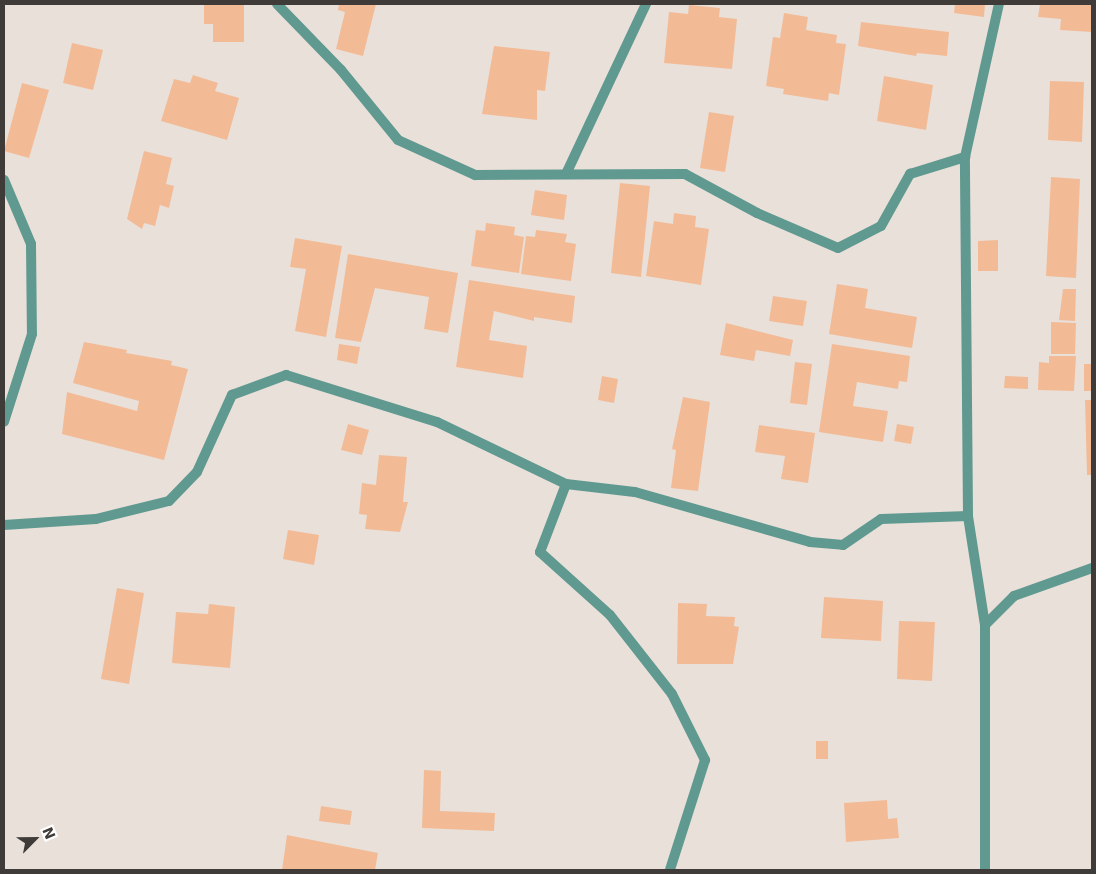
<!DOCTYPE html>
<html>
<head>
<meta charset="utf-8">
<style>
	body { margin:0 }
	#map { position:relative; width:1096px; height:874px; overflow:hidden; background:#e9e0da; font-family:"DejaVu Sans",sans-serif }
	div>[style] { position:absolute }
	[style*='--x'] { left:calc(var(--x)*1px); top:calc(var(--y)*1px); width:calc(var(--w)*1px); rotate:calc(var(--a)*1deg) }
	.building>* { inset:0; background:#f2bb96 }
	.minor>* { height:10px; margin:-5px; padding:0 5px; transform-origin:5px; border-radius:5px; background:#5f998f }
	span { translate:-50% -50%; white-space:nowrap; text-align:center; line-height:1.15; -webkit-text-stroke:4px #fff; paint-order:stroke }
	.frame { position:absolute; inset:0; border:5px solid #3f3b39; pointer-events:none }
	.north { position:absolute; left:10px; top:814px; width:50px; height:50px; -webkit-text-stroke:4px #fff; paint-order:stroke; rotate:67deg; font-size:14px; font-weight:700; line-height:20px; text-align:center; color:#3f3b39 }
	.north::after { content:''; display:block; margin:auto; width:18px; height:22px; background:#3f3b39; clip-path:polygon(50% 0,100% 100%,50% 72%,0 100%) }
</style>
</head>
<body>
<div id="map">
	<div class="building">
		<i style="clip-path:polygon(204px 4px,244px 4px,244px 42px,213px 42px,213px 24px,204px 24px)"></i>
		<i style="clip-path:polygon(339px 4px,376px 4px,363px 56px,336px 49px,345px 12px,338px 10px)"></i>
		<i style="clip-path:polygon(955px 4px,985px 4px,984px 17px,954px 13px)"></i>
		<i style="clip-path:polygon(1040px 4px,1092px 4px,1092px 32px,1060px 30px,1061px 19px,1038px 17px)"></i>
		<i style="clip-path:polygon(689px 5px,720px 8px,719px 17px,737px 19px,732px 69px,664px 63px,669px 12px,688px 14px)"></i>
		<i style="clip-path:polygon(784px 13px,808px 17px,806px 30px,837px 35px,836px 43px,846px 44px,839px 95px,829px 93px,828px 101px,783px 94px,784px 89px,766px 86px,773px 37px,780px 38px)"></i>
		<i style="clip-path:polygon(861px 22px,949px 32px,947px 56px,917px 53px,916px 56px,858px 46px)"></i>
		<i style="clip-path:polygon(72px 43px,103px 50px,93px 90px,63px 83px)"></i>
		<i style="clip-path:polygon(494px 46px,550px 52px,545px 91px,537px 90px,537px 120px,482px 114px)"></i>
		<i style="clip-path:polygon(193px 75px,218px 83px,215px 91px,239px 98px,227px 140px,161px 121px,174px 79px,190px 83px)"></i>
		<i style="clip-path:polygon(884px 76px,933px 85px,926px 130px,877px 121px)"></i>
		<i style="clip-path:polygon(1050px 81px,1084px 82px,1082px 142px,1048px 140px)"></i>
		<i style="clip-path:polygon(22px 83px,49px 90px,29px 158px,4px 151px)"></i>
		<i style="clip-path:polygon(709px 112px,734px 116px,725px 172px,700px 168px)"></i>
		<i style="clip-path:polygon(144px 151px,172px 158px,166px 184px,174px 186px,169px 208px,160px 205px,155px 226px,144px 223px,142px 229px,127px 219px)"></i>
		<i style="clip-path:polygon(1051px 177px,1080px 179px,1076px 278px,1046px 276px)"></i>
		<i style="clip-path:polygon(620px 183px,650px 186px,641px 277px,611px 273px)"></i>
		<i style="clip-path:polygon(535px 190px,567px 195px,564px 220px,531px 215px)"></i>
		<i style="clip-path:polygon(674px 213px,696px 216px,695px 227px,709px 229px,701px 285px,646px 276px,654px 221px,673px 224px)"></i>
		<i style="clip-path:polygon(486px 223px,515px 227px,514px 235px,524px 237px,519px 273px,471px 266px,476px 230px,485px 231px)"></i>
		<i style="clip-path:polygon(536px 230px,567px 234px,565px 242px,576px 244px,571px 281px,521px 274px,526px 236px,535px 237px)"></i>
		<i style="clip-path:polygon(295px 238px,342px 246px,326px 337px,295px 331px,306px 269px,290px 267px)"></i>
		<i style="clip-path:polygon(998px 240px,998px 271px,978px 271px,978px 241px)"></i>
		<i style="clip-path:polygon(348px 254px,458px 273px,448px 333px,424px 329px,429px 297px,375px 288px,361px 342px,335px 338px)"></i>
		<i style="clip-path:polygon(469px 280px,575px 296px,572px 323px,534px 317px,534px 321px,494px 311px,489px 340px,527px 346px,523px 378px,456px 367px)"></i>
		<i style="clip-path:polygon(837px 284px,868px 289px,865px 308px,917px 317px,912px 348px,829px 334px)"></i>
		<i style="clip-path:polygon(1063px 289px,1076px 289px,1075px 321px,1059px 320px)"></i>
		<i style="clip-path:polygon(773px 296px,807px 301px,803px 326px,769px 321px)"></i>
		<i style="clip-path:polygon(1051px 322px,1076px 323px,1075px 354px,1051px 354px)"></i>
		<i style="clip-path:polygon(726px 323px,793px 340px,790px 356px,756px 350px,754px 361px,720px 355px)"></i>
		<i style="clip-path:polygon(84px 342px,127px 350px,126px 353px,172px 361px,171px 365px,188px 369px,164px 460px,62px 434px,67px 392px,137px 411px,139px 401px,73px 383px)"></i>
		<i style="clip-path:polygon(339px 344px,360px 347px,357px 364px,337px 360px)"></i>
		<i style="clip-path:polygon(832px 344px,910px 356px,907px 382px,899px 381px,898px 389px,857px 382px,853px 406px,888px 411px,883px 442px,819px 432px)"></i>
		<i style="clip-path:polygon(1049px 356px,1076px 356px,1074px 391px,1038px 390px,1039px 362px,1049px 363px)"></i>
		<i style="clip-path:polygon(795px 362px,812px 364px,807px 405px,790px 403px)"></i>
		<i style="clip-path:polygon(1084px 364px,1092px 364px,1092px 391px,1084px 391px)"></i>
		<i style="clip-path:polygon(602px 376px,618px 379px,614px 403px,598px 400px)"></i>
		<i style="clip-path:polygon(1005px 376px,1028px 377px,1028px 389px,1004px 388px)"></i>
		<i style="clip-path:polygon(683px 397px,710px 402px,698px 491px,671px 488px,676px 450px,672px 449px)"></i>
		<i style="clip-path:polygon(1085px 400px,1092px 400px,1092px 475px,1087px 475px)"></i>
		<i style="clip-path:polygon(348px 424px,369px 430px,362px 455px,341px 450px)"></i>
		<i style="clip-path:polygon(897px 424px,914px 427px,911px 444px,894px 441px)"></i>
		<i style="clip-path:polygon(759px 425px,815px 433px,808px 483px,781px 479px,785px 456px,755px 452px)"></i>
		<i style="clip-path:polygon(379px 455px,407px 457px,403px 502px,408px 502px,400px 532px,365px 529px,367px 515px,359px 514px,362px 483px,376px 485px)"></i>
		<i style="clip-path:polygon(288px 530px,319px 535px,314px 565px,283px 559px)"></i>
		<i style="clip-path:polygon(117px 588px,144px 593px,129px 684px,101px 679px)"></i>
		<i style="clip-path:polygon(824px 597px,883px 601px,881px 641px,821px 638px)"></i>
		<i style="clip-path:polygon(678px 603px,707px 604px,706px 616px,735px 617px,734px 626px,739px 627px,733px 664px,677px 664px)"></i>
		<i style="clip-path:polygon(209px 604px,235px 607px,230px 668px,172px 663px,176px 612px,208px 614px)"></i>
		<i style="clip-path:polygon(899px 621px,935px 622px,932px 681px,897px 679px)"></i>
		<i style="clip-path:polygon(816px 741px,828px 741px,828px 759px,816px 759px)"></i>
		<i style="clip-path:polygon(424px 770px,441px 771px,440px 811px,495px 813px,494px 831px,422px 828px)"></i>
		<i style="clip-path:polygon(887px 800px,888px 819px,897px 818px,899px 838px,846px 842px,844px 803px)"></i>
		<i style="clip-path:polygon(321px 806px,352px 811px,350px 825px,319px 821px)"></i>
		<i style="clip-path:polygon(287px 835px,378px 853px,375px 870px,282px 870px)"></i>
	</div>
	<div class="minor">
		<i style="--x:277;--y:4;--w:92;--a:45.9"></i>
		<i style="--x:341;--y:70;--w:90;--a:50.8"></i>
		<i style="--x:398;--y:140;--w:85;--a:24.4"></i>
		<i style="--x:475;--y:175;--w:210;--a:-0.3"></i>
		<i style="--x:685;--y:174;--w:82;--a:28.4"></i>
		<i style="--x:757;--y:213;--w:88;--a:23.4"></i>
		<i style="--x:838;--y:248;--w:48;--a:-27.1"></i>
		<i style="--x:881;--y:226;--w:60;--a:-60.9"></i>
		<i style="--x:910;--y:174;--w:58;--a:-17.2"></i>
		<i style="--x:566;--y:174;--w:188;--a:-64.8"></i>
		<i style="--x:4;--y:180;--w:69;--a:67.1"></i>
		<i style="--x:31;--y:244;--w:90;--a:89.4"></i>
		<i style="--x:32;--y:334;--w:92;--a:107.7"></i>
		<i style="--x:566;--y:484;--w:73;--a:110.9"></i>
		<i style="--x:540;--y:552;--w:94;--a:42"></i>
		<i style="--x:610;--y:615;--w:100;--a:51.9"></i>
		<i style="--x:672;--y:694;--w:74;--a:63.4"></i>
		<i style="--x:705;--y:760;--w:115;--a:107.7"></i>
		<i style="--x:4;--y:525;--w:92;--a:-3.7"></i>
		<i style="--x:96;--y:519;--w:75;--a:-13.9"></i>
		<i style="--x:169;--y:501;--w:40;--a:-46"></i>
		<i style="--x:197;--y:472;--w:85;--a:-65.6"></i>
		<i style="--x:232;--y:395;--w:58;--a:-20.3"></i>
		<i style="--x:286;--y:375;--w:158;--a:17.3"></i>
		<i style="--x:437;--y:422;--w:143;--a:25.7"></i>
		<i style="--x:566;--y:484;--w:69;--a:6.6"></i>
		<i style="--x:635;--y:492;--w:182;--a:15.9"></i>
		<i style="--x:810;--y:542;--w:33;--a:5"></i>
		<i style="--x:843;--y:545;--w:46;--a:-34.4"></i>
		<i style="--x:881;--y:519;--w:87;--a:-2"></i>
		<i style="--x:985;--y:625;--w:41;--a:-45"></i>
		<i style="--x:1014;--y:596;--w:83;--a:-19.7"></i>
		<i style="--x:985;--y:870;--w:245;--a:-90"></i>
		<i style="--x:985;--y:625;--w:110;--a:-98.9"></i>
		<i style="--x:968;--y:516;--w:359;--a:-90.5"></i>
		<i style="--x:965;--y:157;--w:157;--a:-77.5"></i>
	</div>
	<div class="frame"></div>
	<div class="north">N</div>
</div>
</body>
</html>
